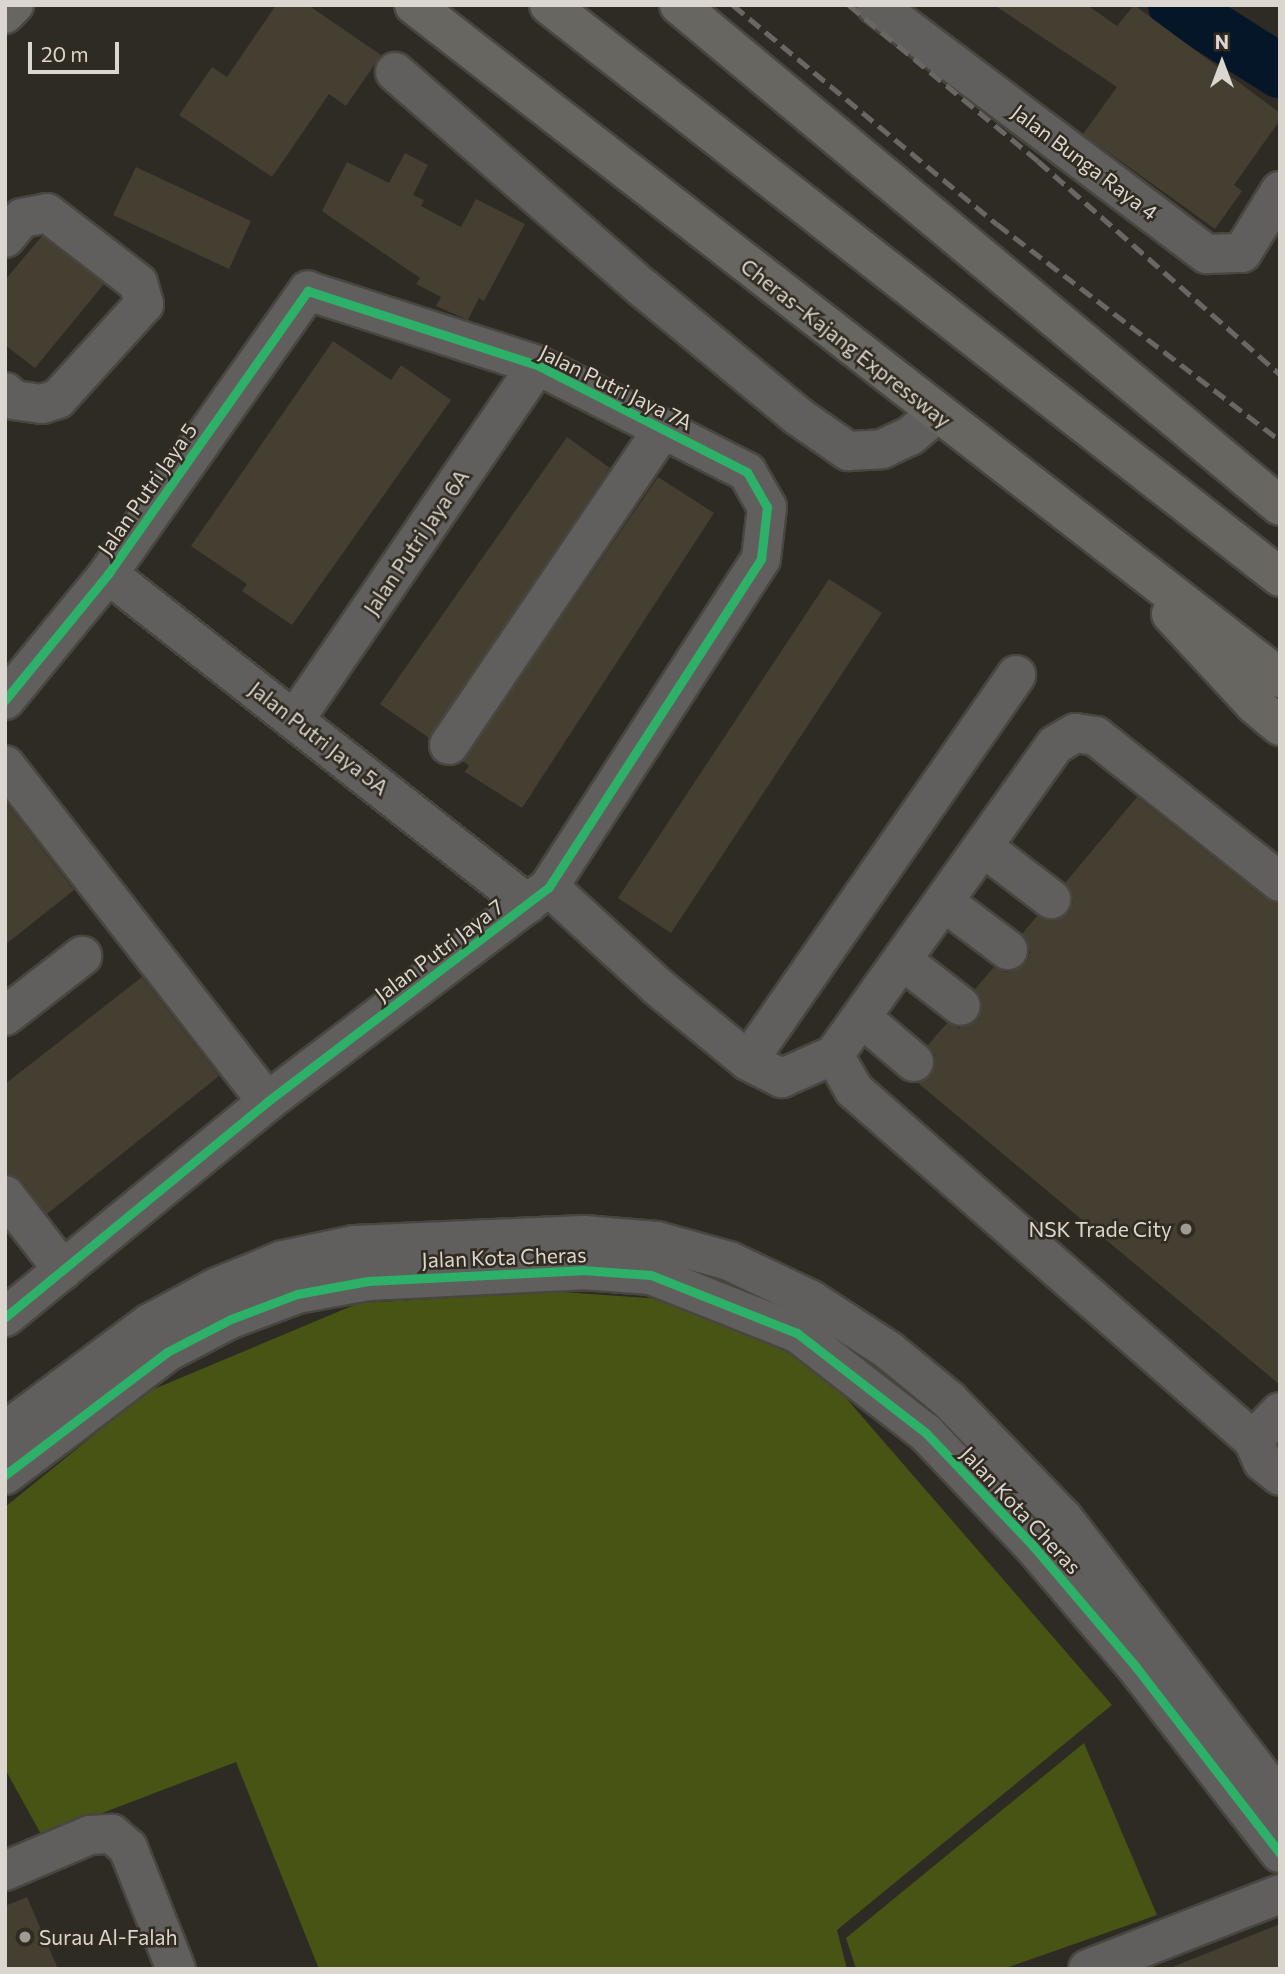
<!DOCTYPE html>
<html>
<head>
<meta charset="utf-8">
<style>
	body { margin:0 }
	#map { position:relative; width:1285px; height:1974px; overflow:hidden; background:#2e2a24; font-family:Commissioner,sans-serif }
	div>[style] { position:absolute }
	[style*='--x'] { left:calc(var(--x)*1px); top:calc(var(--y)*1px); width:calc(var(--w)*1px); rotate:calc(var(--a)*1deg) }
	.green>* { inset:0; background:#475414 }
	.river>* { height:54px; margin:-27px; padding:0 27px; transform-origin:27px; border-radius:27px; background:#051629 }
	.building>* { inset:0; background:#453f32 }
	.roads { filter:drop-shadow(2px 0 #494640) drop-shadow(-2px 0 #494640) drop-shadow(0 2px #494640) drop-shadow(0 -2px #494640) }
	.minor>* { height:38px; margin:-19px; padding:0 19px; transform-origin:19px; border-radius:19px; background:#605f5d }
	.highway>* { height:38px; margin:-19px; padding:0 19px; transform-origin:19px; border-radius:19px; background:#686660 }
	.rail>* { height:5px; margin-top:-2.5px; transform-origin:0; background:repeating-linear-gradient(90deg,#6a6664 0 14px,transparent 0 21px) }
	.cycleway>* { height:9px; margin:-4.5px; padding:0 4.5px; transform-origin:4.5px; border-radius:4.5px; background:#2db169 }
	.dots>* { width:19px; height:19px; translate:-50% -50%; box-sizing:border-box; border:4px solid #312b21; border-radius:50% }
	span { translate:-50% -50%; white-space:nowrap; text-align:center; line-height:1.15; -webkit-text-stroke:5px #312b21; paint-order:stroke }
	.street-label { font-size:21px; color:#dbd6d0 }
	.poi-label { font-size:21px; color:#dbd6d0 }
	.right { translate:-100% -50%; text-align:right }
	.left { translate:0 -50%; text-align:left }
	.frame { position:absolute; inset:0; border:7px solid #dbd6d0; pointer-events:none }
	.north { position:absolute; left:1187px; top:28px; width:70px; height:70px; -webkit-text-stroke:5px #312b21; paint-order:stroke; rotate:0deg; font-size:19px; font-weight:700; line-height:28px; text-align:center; color:#dbd6d0 }
	.north::after { content:''; display:block; margin:auto; width:24px; height:32px; background:#dbd6d0; clip-path:polygon(50% 0,100% 100%,50% 72%,0 100%) }
	.scale { position:absolute; left:28px; top:42px; width:91px; height:32px; box-sizing:border-box; border:4px solid #dbd6d0; border-top:0; padding-left:9px; font-size:21px; line-height:24px; white-space:nowrap; color:#dbd6d0; -webkit-text-stroke:5px #312b21; paint-order:stroke }
</style>
</head>
<body>
<div id="map">
	<div class="green">
		<i style="clip-path:polygon(562px 1292px,676px 1300px,820px 1368px,1112px 1705px,837px 1930px,847px 1969px,319px 1969px,236px 1762px,42px 1836px,5px 1769px,5px 1507px,147px 1392px,359px 1303px)"></i>
		<i style="clip-path:polygon(1084px 1743px,1157px 1915px,1003px 1969px,856px 1969px,846px 1938px)"></i>
	</div>
	<div class="river">
		<i style="--x:1175;--y:5;--w:124;--a:32.2"></i>
	</div>
	<div class="building">
		<i style="clip-path:polygon(276px 5px,308px 5px,381px 55px,346px 106px,329px 94px,272px 177px,179px 115px,212px 67px,227px 77px)"></i>
		<i style="clip-path:polygon(994px 5px,1087px 5px,1117px 26px,1134px 5px,1280px 113px,1280px 120px,1234px 185px,1242px 191px,1215px 229px,1083px 134px,1117px 87px)"></i>
		<i style="clip-path:polygon(405px 153px,428px 165px,413px 195px,424px 200px,421px 206px,461px 227px,476px 199px,525px 224px,484px 301px,479px 298px,468px 320px,436px 306px,441px 297px,416px 284px,420px 278px,322px 211px,347px 162px,389px 183px)"></i>
		<i style="clip-path:polygon(136px 167px,251px 221px,229px 269px,113px 215px)"></i>
		<i style="clip-path:polygon(42px 236px,104px 284px,35px 368px,5px 345px,5px 280px)"></i>
		<i style="clip-path:polygon(333px 341px,391px 380px,401px 365px,451px 400px,292px 625px,242px 591px,247px 584px,191px 546px)"></i>
		<i style="clip-path:polygon(567px 437px,610px 468px,429px 738px,380px 704px)"></i>
		<i style="clip-path:polygon(658px 477px,714px 513px,522px 808px,465px 772px,469px 766px,463px 761px)"></i>
		<i style="clip-path:polygon(829px 579px,882px 613px,671px 933px,618px 898px)"></i>
		<i style="clip-path:polygon(1137px 797px,1266px 899px,1280px 903px,1280px 1385px,918px 1083px,931px 1076px,935px 1055px,928px 1045px,947px 1023px,959px 1028px,979px 1019px,981px 998px,975px 989px,994px 967px,1006px 972px,1026px 963px,1030px 952px,1022px 934px,1037px 916px,1049px 921px,1069px 912px,1073px 901px,1065px 883px)"></i>
		<i style="clip-path:polygon(5px 801px,74px 890px,5px 945px)"></i>
		<i style="clip-path:polygon(142px 977px,219px 1076px,47px 1214px,22px 1181px,5px 1174px,5px 1084px)"></i>
		<i style="clip-path:polygon(27px 1897px,58px 1969px,5px 1969px,5px 1906px)"></i>
		<i style="clip-path:polygon(1280px 1924px,1280px 1969px,1171px 1969px,1170px 1968px)"></i>
	</div>
	<div class="roads">
		<div class="minor">
			<i style="--x:876;--y:5;--w:414;--a:37"></i>
			<i style="--x:1207;--y:254;--w:35;--a:-2"></i>
			<i style="--x:1242;--y:253;--w:73;--a:-58.5"></i>
			<i style="--x:395;--y:72;--w:329;--a:41.1"></i>
			<i style="--x:643;--y:288;--w:202;--a:39.6"></i>
			<i style="--x:799;--y:417;--w:60;--a:34.8"></i>
			<i style="--x:848;--y:451;--w:34;--a:-3"></i>
			<i style="--x:882;--y:449;--w:31;--a:-25"></i>
			<i style="--x:910;--y:436;--w:35;--a:-40"></i>
			<i style="--x:5;--y:238;--w:26;--a:-50"></i>
			<i style="--x:22;--y:218;--w:25;--a:-11"></i>
			<i style="--x:47;--y:213;--w:115;--a:37.6"></i>
			<i style="--x:138;--y:283;--w:22;--a:74"></i>
			<i style="--x:144;--y:304;--w:128;--a:132.2"></i>
			<i style="--x:58;--y:399;--w:17;--a:163"></i>
			<i style="--x:42;--y:404;--w:28;--a:-172"></i>
			<i style="--x:14;--y:400;--w:12;--a:-138"></i>
			<i style="--x:108;--y:574;--w:534;--a:38.16"></i>
			<i style="--x:5;--y:700;--w:163;--a:-50.7"></i>
			<i style="--x:108;--y:574;--w:347;--a:-54.8"></i>
			<i style="--x:308;--y:291;--w:241;--a:17.9"></i>
			<i style="--x:537;--y:365;--w:236;--a:27"></i>
			<i style="--x:747;--y:472;--w:40;--a:60.3"></i>
			<i style="--x:767;--y:507;--w:52;--a:96.6"></i>
			<i style="--x:761;--y:559;--w:391;--a:122.9"></i>
			<i style="--x:549;--y:887;--w:355;--a:142.7"></i>
			<i style="--x:267;--y:1102;--w:339;--a:140.6"></i>
			<i style="--x:295;--y:719;--w:429;--a:-55.6"></i>
			<i style="--x:449;--y:745;--w:382;--a:-55.9"></i>
			<i style="--x:5;--y:765;--w:427;--a:52.1"></i>
			<i style="--x:983;--y:847;--w:86;--a:37.4"></i>
			<i style="--x:1280;--y:882;--w:235;--a:-141.6"></i>
			<i style="--x:1096;--y:736;--w:21;--a:-172"></i>
			<i style="--x:1075;--y:733;--w:23;--a:149"></i>
			<i style="--x:1055;--y:745;--w:381;--a:125.5"></i>
			<i style="--x:834;--y:1055;--w:40;--a:60.3"></i>
			<i style="--x:854;--y:1090;--w:531;--a:41.26"></i>
			<i style="--x:1253;--y:1440;--w:24;--a:66"></i>
			<i style="--x:1263;--y:1462;--w:22;--a:39"></i>
			<i style="--x:549;--y:887;--w:148;--a:42.5"></i>
			<i style="--x:658;--y:987;--w:117;--a:39.4"></i>
			<i style="--x:748;--y:1061;--w:38;--a:27"></i>
			<i style="--x:782;--y:1078;--w:57;--a:-23.9"></i>
			<i style="--x:944;--y:902;--w:80;--a:36.9"></i>
			<i style="--x:903;--y:961;--w:73;--a:37.8"></i>
			<i style="--x:5;--y:1016;--w:98;--a:-37.9"></i>
			<i style="--x:862;--y:1018;--w:68;--a:40.2"></i>
			<i style="--x:748;--y:1061;--w:470;--a:-55.2"></i>
			<i style="--x:5;--y:1195;--w:95;--a:52.3"></i>
			<i style="--x:5;--y:1431;--w:181;--a:-36.7"></i>
			<i style="--x:150;--y:1323;--w:76;--a:-28.2"></i>
			<i style="--x:217;--y:1287;--w:71;--a:-22.2"></i>
			<i style="--x:283;--y:1260;--w:73;--a:-11.9"></i>
			<i style="--x:354;--y:1245;--w:230;--a:-2.5"></i>
			<i style="--x:584;--y:1235;--w:73;--a:4.7"></i>
			<i style="--x:657;--y:1241;--w:75;--a:15.5"></i>
			<i style="--x:729;--y:1261;--w:91;--a:25.4"></i>
			<i style="--x:811;--y:1300;--w:92;--a:33"></i>
			<i style="--x:888;--y:1350;--w:79;--a:39.3"></i>
			<i style="--x:949;--y:1400;--w:164;--a:46"></i>
			<i style="--x:1063;--y:1518;--w:356;--a:52.4"></i>
			<i style="--x:1253;--y:1440;--w:39;--a:-46"></i>
			<i style="--x:5;--y:1475;--w:203;--a:-37.2"></i>
			<i style="--x:167;--y:1352;--w:72;--a:-27.3"></i>
			<i style="--x:231;--y:1319;--w:71;--a:-20.7"></i>
			<i style="--x:297;--y:1294;--w:72;--a:-10.4"></i>
			<i style="--x:368;--y:1281;--w:214;--a:-2.9"></i>
			<i style="--x:582;--y:1270;--w:69;--a:4.1"></i>
			<i style="--x:651;--y:1275;--w:157;--a:21.7"></i>
			<i style="--x:797;--y:1333;--w:163;--a:37.8"></i>
			<i style="--x:926;--y:1433;--w:157;--a:46.5"></i>
			<i style="--x:1034;--y:1547;--w:157;--a:49.6"></i>
			<i style="--x:1136;--y:1667;--w:235;--a:52.3"></i>
			<i style="--x:5;--y:1871;--w:92;--a:-23"></i>
			<i style="--x:90;--y:1835;--w:22;--a:-3"></i>
			<i style="--x:112;--y:1834;--w:21;--a:41"></i>
			<i style="--x:128;--y:1848;--w:130;--a:68.4"></i>
			<i style="--x:1088;--y:1969;--w:206;--a:-21.3"></i>
		</div>
		<div class="highway">
			<i style="--x:414;--y:5;--w:1097;--a:37.85"></i>
			<i style="--x:549;--y:5;--w:928;--a:38.04"></i>
			<i style="--x:679;--y:5;--w:782;--a:39.81"></i>
			<i style="--x:5;--y:14;--w:13;--a:-45"></i>
			<i style="--x:1171;--y:614;--w:124;--a:47.3"></i>
			<i style="--x:1255;--y:705;--w:33;--a:40"></i>
		</div>
	</div>
	<div class="rail">
		<i style="--x:733;--y:5;--w:343;--a:39.7"></i>
		<i style="--x:997;--y:224;--w:356;--a:37.4"></i>
		<i style="--x:849;--y:5;--w:245;--a:39.5"></i>
		<i style="--x:1038;--y:161;--w:322;--a:41.4"></i>
	</div>
	<div class="cycleway">
		<i style="--x:5;--y:700;--w:163;--a:-50.7"></i>
		<i style="--x:108;--y:574;--w:347;--a:-54.8"></i>
		<i style="--x:308;--y:291;--w:241;--a:17.9"></i>
		<i style="--x:537;--y:365;--w:236;--a:27"></i>
		<i style="--x:747;--y:472;--w:40;--a:60.3"></i>
		<i style="--x:767;--y:507;--w:52;--a:96.6"></i>
		<i style="--x:761;--y:559;--w:391;--a:122.9"></i>
		<i style="--x:549;--y:887;--w:355;--a:142.7"></i>
		<i style="--x:267;--y:1102;--w:339;--a:140.6"></i>
		<i style="--x:5;--y:1475;--w:203;--a:-37.2"></i>
		<i style="--x:167;--y:1352;--w:72;--a:-27.3"></i>
		<i style="--x:231;--y:1319;--w:71;--a:-20.7"></i>
		<i style="--x:297;--y:1294;--w:72;--a:-10.4"></i>
		<i style="--x:368;--y:1281;--w:214;--a:-2.9"></i>
		<i style="--x:582;--y:1270;--w:69;--a:4.1"></i>
		<i style="--x:651;--y:1275;--w:157;--a:21.7"></i>
		<i style="--x:797;--y:1333;--w:163;--a:37.8"></i>
		<i style="--x:926;--y:1433;--w:157;--a:46.5"></i>
		<i style="--x:1034;--y:1547;--w:157;--a:49.6"></i>
		<i style="--x:1136;--y:1667;--w:235;--a:52.3"></i>
	</div>
	<div class="dots">
		<i style="left:1186px;top:1229px;background:#9e9a94"></i>
		<i style="left:25px;top:1937px;background:#9e9a94"></i>
	</div>
	<div class="street-label">
		<span style="left:1085px;top:162px;rotate:37deg">Jalan Bunga Raya 4</span>
		<span style="left:846px;top:343px;rotate:38deg">Cheras–Kajang Expressway</span>
		<span style="left:616px;top:387px;rotate:26deg">Jalan Putri Jaya 7A</span>
		<span style="left:147px;top:489px;rotate:-55deg">Jalan Putri Jaya 5</span>
		<span style="left:416px;top:542px;rotate:-56deg">Jalan Putri Jaya 6A</span>
		<span style="left:319px;top:738px;rotate:38deg">Jalan Putri Jaya 5A</span>
		<span style="left:439px;top:950px;rotate:-37deg">Jalan Putri Jaya 7</span>
		<span style="left:504px;top:1257px;rotate:-2deg">Jalan Kota Cheras</span>
		<span style="left:1021px;top:1510px;rotate:47deg">Jalan Kota Cheras</span>
	</div>
	<div class="poi-label">
		<span class="right" style="left:1172px;top:1229px">NSK Trade City</span>
		<span class="left" style="left:39px;top:1937px">Surau Al-Falah</span>
	</div>
	<div class="frame"></div>
	<div class="north">N</div>
	<div class="scale">20 m</div>
</div>
</body>
</html>
